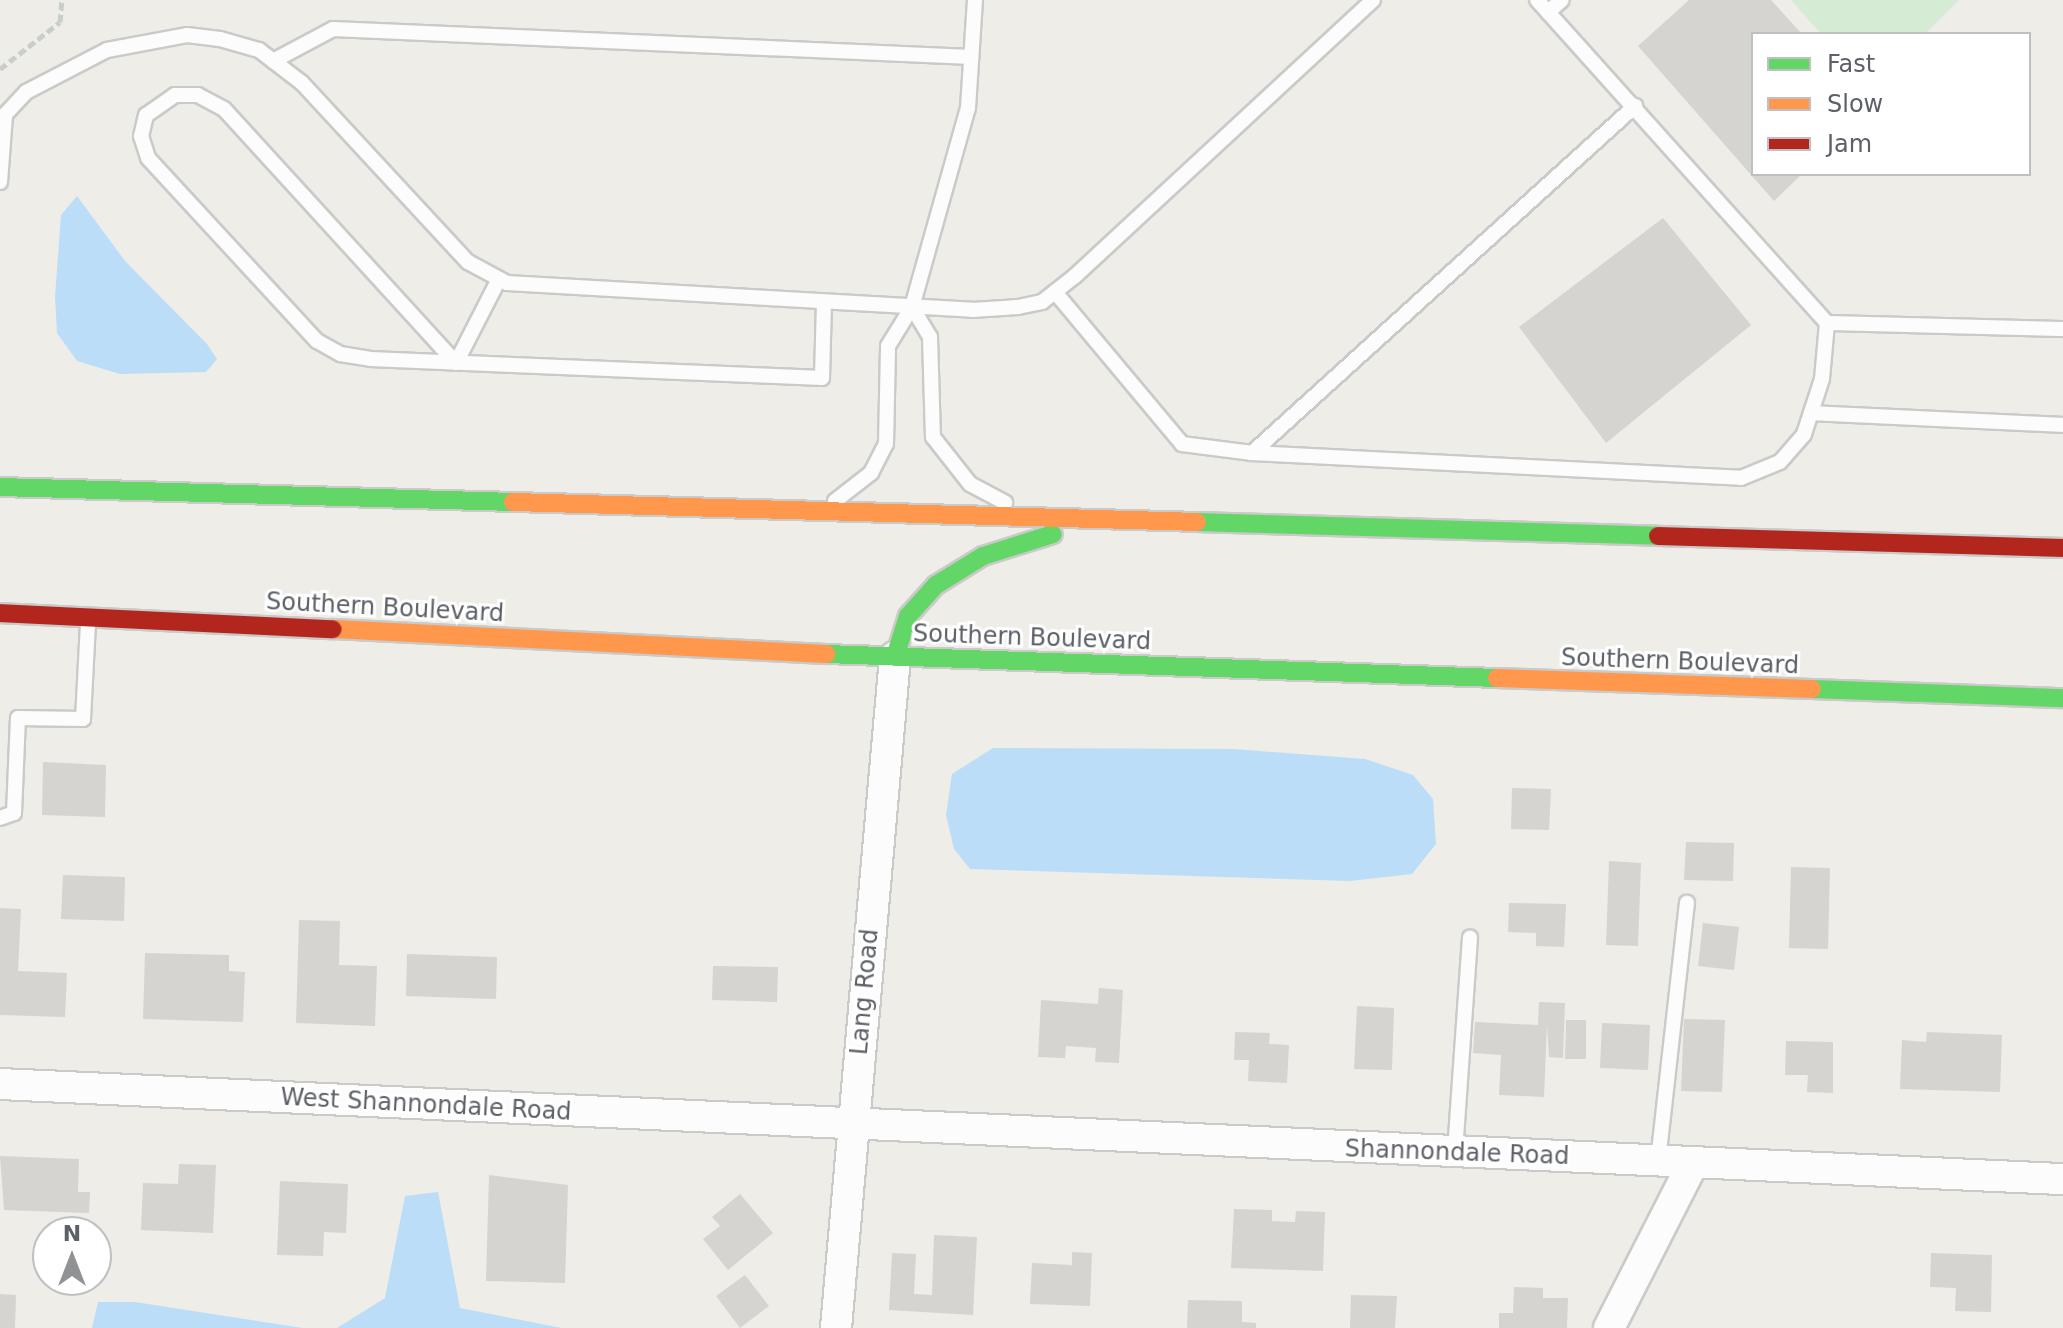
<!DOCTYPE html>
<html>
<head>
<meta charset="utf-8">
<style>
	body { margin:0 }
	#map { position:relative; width:2063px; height:1328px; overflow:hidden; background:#eeede8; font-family:"DejaVu Sans",sans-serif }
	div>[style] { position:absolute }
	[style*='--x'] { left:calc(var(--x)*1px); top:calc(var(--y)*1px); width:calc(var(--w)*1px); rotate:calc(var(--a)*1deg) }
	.green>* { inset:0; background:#d5ebd3 }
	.water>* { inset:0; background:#bcddf8 }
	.building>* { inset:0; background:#d5d4d1 }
	.path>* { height:5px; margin-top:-2.5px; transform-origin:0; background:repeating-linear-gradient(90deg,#c9cecb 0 8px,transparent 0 12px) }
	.roads { filter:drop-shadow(2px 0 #cacac9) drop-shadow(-2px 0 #cacac9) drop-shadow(0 2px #cacac9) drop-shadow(0 -2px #cacac9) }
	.lane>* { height:14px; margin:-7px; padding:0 7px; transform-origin:7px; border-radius:7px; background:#fcfcfc }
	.street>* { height:30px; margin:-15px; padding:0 15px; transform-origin:15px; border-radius:15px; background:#fcfcfc }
	.fast>* { height:18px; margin:-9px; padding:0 9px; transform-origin:9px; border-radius:9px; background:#63d668 }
	.slow>* { height:18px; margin:-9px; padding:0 9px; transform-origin:9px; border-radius:9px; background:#ff974d }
	.jam>* { height:18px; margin:-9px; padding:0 9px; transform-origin:9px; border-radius:9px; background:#b3261e }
	span { translate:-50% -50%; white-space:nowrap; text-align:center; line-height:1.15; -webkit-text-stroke:6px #fff; paint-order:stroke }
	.street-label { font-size:24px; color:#5d6167 }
	.legend { position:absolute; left:1751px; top:32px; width:280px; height:144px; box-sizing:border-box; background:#fff; border:2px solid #bec0c2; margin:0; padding:10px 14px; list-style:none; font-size:24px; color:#5d6167 }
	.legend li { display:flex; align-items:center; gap:16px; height:40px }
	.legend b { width:40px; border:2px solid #bec0c2 }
	.north { position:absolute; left:32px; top:1216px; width:80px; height:80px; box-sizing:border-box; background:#fff; border:2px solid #bec0c2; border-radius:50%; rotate:0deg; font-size:22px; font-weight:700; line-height:32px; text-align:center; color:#5d6167 }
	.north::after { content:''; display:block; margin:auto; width:28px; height:36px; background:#909294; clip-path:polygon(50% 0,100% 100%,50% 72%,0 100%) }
</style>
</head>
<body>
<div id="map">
	<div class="green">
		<i style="clip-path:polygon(1791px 0,1959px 0,1925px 34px,1821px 34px)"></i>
	</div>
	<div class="water">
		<i style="clip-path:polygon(77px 196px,125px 261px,207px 344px,217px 359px,206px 372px,120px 374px,77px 361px,57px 333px,55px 297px,61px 215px)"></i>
		<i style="clip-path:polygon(993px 748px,1234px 749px,1365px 759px,1413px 775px,1433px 799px,1436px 844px,1412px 874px,1350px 881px,970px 869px,954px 849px,946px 815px,952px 774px)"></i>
		<i style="clip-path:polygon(438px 1192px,460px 1308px,562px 1328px,337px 1328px,385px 1298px,405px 1196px)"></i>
		<i style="clip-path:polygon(98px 1302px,135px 1302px,303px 1328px,92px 1328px)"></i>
	</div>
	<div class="building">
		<i style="clip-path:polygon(1689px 0,1771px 0,1802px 34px,1753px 34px,1753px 174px,1802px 174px,1774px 201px,1638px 46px)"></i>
		<i style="clip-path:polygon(1663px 218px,1751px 325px,1606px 443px,1519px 327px)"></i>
		<i style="clip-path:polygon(43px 762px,106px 765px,105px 817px,42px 815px)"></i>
		<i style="clip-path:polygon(1512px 788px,1551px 789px,1549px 830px,1511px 829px)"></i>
		<i style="clip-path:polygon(1686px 842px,1734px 843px,1733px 881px,1684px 880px)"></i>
		<i style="clip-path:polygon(1609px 861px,1641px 863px,1638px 946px,1606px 945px)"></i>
		<i style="clip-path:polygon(1791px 867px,1830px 868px,1828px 949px,1789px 948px)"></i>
		<i style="clip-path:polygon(63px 875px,125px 877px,124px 921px,61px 919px)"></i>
		<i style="clip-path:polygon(1509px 903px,1566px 904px,1564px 947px,1536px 946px,1536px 933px,1508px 932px)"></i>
		<i style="clip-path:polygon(0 908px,21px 909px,18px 971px,67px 973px,65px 1017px,0 1015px)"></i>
		<i style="clip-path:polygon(299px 920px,340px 921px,339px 965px,377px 966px,375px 1026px,296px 1023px)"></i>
		<i style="clip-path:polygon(1703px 923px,1739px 927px,1734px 970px,1698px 966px)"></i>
		<i style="clip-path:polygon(145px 953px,229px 955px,229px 971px,245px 972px,243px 1022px,143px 1019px)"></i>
		<i style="clip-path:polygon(407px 954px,497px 957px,496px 999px,406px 996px)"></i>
		<i style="clip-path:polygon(713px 966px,778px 967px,777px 1002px,712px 1000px)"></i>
		<i style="clip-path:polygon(1099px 988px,1123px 990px,1119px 1063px,1095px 1062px,1096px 1048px,1066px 1046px,1065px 1058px,1038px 1057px,1041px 1000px,1098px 1004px)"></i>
		<i style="clip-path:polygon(1539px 1002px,1565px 1003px,1563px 1058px,1549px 1057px,1547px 1024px,1544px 1097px,1499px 1095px,1501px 1055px,1473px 1053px,1475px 1022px,1538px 1025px)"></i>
		<i style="clip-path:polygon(1357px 1006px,1394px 1008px,1392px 1070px,1354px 1069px)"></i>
		<i style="clip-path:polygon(1684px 1019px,1725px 1020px,1722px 1092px,1681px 1091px)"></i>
		<i style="clip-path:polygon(1566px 1020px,1586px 1020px,1586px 1059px,1565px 1059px)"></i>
		<i style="clip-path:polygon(1602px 1023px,1650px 1025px,1648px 1070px,1600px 1068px)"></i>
		<i style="clip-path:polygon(1235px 1032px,1270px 1033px,1269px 1044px,1289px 1045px,1287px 1083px,1248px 1081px,1249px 1060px,1234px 1060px)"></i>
		<i style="clip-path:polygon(1927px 1032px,2002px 1035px,2000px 1092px,1900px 1089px,1902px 1040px,1926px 1042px)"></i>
		<i style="clip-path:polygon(1786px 1041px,1833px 1042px,1833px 1093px,1807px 1092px,1808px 1075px,1785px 1075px)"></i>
		<i style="clip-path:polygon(0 1156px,79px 1159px,78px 1192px,90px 1192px,89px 1213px,4px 1210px)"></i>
		<i style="clip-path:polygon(179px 1164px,216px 1165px,213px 1233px,141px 1230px,143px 1183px,178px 1184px)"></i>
		<i style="clip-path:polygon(489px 1175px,568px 1185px,565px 1283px,486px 1281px)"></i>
		<i style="clip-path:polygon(280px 1181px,348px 1184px,346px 1233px,324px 1232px,323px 1256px,277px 1255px)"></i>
		<i style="clip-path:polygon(740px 1194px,773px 1233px,728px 1270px,703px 1239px,720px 1226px,712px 1217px)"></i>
		<i style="clip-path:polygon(1234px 1209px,1272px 1210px,1272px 1221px,1295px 1222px,1296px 1211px,1325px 1212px,1323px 1271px,1231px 1268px)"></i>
		<i style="clip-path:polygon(934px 1235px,977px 1237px,973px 1315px,889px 1310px,892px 1253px,916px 1254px,914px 1294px,932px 1295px)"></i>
		<i style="clip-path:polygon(1072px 1252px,1092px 1253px,1090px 1306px,1030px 1304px,1032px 1263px,1072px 1265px)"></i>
		<i style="clip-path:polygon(1931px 1253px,1992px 1255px,1991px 1312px,1955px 1311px,1956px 1288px,1930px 1287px)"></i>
		<i style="clip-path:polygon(745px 1275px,769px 1306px,740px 1328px,716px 1296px)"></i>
		<i style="clip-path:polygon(1514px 1287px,1543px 1288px,1543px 1298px,1568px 1298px,1567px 1328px,1499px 1328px,1499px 1313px,1513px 1313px)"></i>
		<i style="clip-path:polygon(0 1294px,16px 1295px,15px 1328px,0 1328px)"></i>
		<i style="clip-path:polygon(1351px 1295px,1397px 1296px,1395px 1328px,1350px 1328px)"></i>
		<i style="clip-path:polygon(1188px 1300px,1242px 1301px,1242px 1322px,1256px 1323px,1256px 1328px,1187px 1328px)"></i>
	</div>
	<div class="path">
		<i style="--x:0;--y:69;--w:76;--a:-38.1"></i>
		<i style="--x:60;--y:22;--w:22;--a:-85"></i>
	</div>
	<div class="roads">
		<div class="lane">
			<i style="--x:1548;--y:12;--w:18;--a:-41"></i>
			<i style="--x:273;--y:61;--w:68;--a:-28.1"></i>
			<i style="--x:333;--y:29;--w:639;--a:2.51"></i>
			<i style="--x:0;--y:120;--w:38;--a:-47"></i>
			<i style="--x:26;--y:92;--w:91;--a:-27.4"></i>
			<i style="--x:107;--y:50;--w:81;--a:-10.6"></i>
			<i style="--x:187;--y:35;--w:33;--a:7"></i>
			<i style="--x:220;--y:39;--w:41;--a:15.8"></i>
			<i style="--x:259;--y:50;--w:54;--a:37.5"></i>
			<i style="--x:302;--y:83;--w:244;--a:47.2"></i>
			<i style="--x:468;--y:262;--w:44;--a:28.3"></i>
			<i style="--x:507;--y:283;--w:466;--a:3.3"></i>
			<i style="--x:972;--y:310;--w:46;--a:-3.7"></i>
			<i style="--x:1018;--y:307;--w:25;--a:-12"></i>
			<i style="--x:1042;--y:302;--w:42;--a:-38.2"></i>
			<i style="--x:1075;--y:276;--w:406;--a:-42.8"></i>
			<i style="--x:0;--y:182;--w:67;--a:-85.7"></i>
			<i style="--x:499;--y:279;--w:94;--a:117.1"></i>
			<i style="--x:456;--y:363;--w:344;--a:-132.4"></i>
			<i style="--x:224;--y:109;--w:30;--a:-152"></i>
			<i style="--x:198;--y:95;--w:23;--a:180"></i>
			<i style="--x:175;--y:95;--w:35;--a:145"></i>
			<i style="--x:146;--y:115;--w:22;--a:103"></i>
			<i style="--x:141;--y:136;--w:23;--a:72"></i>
			<i style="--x:148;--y:158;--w:249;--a:47.3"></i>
			<i style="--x:317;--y:341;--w:26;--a:29"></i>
			<i style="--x:340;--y:354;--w:31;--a:9"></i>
			<i style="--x:371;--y:359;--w:451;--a:2.4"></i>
			<i style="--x:822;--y:378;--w:75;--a:-88.5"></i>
			<i style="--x:1055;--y:292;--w:198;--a:50.1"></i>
			<i style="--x:1182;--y:444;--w:71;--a:7.3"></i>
			<i style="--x:1252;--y:453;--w:490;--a:2.9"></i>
			<i style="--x:1741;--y:478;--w:42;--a:-22.3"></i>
			<i style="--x:1780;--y:462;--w:37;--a:-49"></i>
			<i style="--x:1804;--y:434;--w:58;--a:-71.9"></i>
			<i style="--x:1822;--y:379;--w:56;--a:-84.9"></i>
			<i style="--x:1827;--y:323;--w:434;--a:-131.9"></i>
			<i style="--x:912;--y:307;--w:35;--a:59"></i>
			<i style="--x:930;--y:337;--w:100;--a:88.3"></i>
			<i style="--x:933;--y:437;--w:60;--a:51.8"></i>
			<i style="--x:970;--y:484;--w:40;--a:28"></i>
			<i style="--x:1827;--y:323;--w:236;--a:1.5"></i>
			<i style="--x:1811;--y:413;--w:252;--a:2.7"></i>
			<i style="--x:1252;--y:453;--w:517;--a:-42.18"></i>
			<i style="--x:835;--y:501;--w:46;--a:-37.9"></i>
			<i style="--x:871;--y:473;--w:33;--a:-63"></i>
			<i style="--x:886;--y:444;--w:98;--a:-88.8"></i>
			<i style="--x:888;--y:346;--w:46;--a:-58.4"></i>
			<i style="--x:912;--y:307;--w:207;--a:-74.3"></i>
			<i style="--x:968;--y:108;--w:108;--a:-86.3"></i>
			<i style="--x:0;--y:818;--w:15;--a:-20"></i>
			<i style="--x:14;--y:813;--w:95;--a:-87.6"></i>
			<i style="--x:18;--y:718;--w:65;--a:0.9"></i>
			<i style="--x:83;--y:719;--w:96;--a:-87"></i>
			<i style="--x:1455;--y:1152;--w:215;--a:-86"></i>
			<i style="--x:1658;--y:1161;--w:260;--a:-83.6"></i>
		</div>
		<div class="street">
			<i style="--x:0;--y:1084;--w:2065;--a:2.64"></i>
			<i style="--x:836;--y:1328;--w:674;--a:-84.97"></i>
			<i style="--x:1609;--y:1328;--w:185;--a:-63"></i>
		</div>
		<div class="fast">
			<i style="--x:0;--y:487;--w:513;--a:1.67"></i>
			<i style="--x:1197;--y:522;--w:461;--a:1.7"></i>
			<i style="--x:826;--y:654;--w:671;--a:2.05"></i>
			<i style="--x:895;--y:657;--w:43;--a:-72.4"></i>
			<i style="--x:908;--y:616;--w:42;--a:-47.9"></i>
			<i style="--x:936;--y:585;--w:55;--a:-31.7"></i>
			<i style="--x:983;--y:556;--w:73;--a:-17.4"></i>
			<i style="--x:1812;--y:689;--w:251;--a:2.1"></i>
		</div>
		<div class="slow">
			<i style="--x:513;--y:502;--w:684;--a:1.67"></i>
			<i style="--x:333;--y:629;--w:494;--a:2.9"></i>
			<i style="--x:1497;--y:678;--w:315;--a:2"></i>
		</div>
		<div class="jam">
			<i style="--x:1658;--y:536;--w:405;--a:1.7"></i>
			<i style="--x:0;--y:613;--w:333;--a:2.8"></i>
		</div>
	</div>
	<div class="street-label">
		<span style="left:385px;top:608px;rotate:3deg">Southern Boulevard</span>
		<span style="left:1032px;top:638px;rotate:2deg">Southern Boulevard</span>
		<span style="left:1680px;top:662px;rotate:2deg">Southern Boulevard</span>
		<span style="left:865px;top:992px;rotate:-85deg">Lang Road</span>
		<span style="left:426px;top:1105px;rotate:3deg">West Shannondale Road</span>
		<span style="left:1457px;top:1153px;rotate:2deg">Shannondale Road</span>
	</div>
	<ul class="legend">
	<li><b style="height:10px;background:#63d668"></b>Fast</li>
	<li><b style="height:10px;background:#ff974d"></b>Slow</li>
	<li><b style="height:10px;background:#b3261e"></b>Jam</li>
	</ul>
	<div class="north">N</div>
</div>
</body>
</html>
